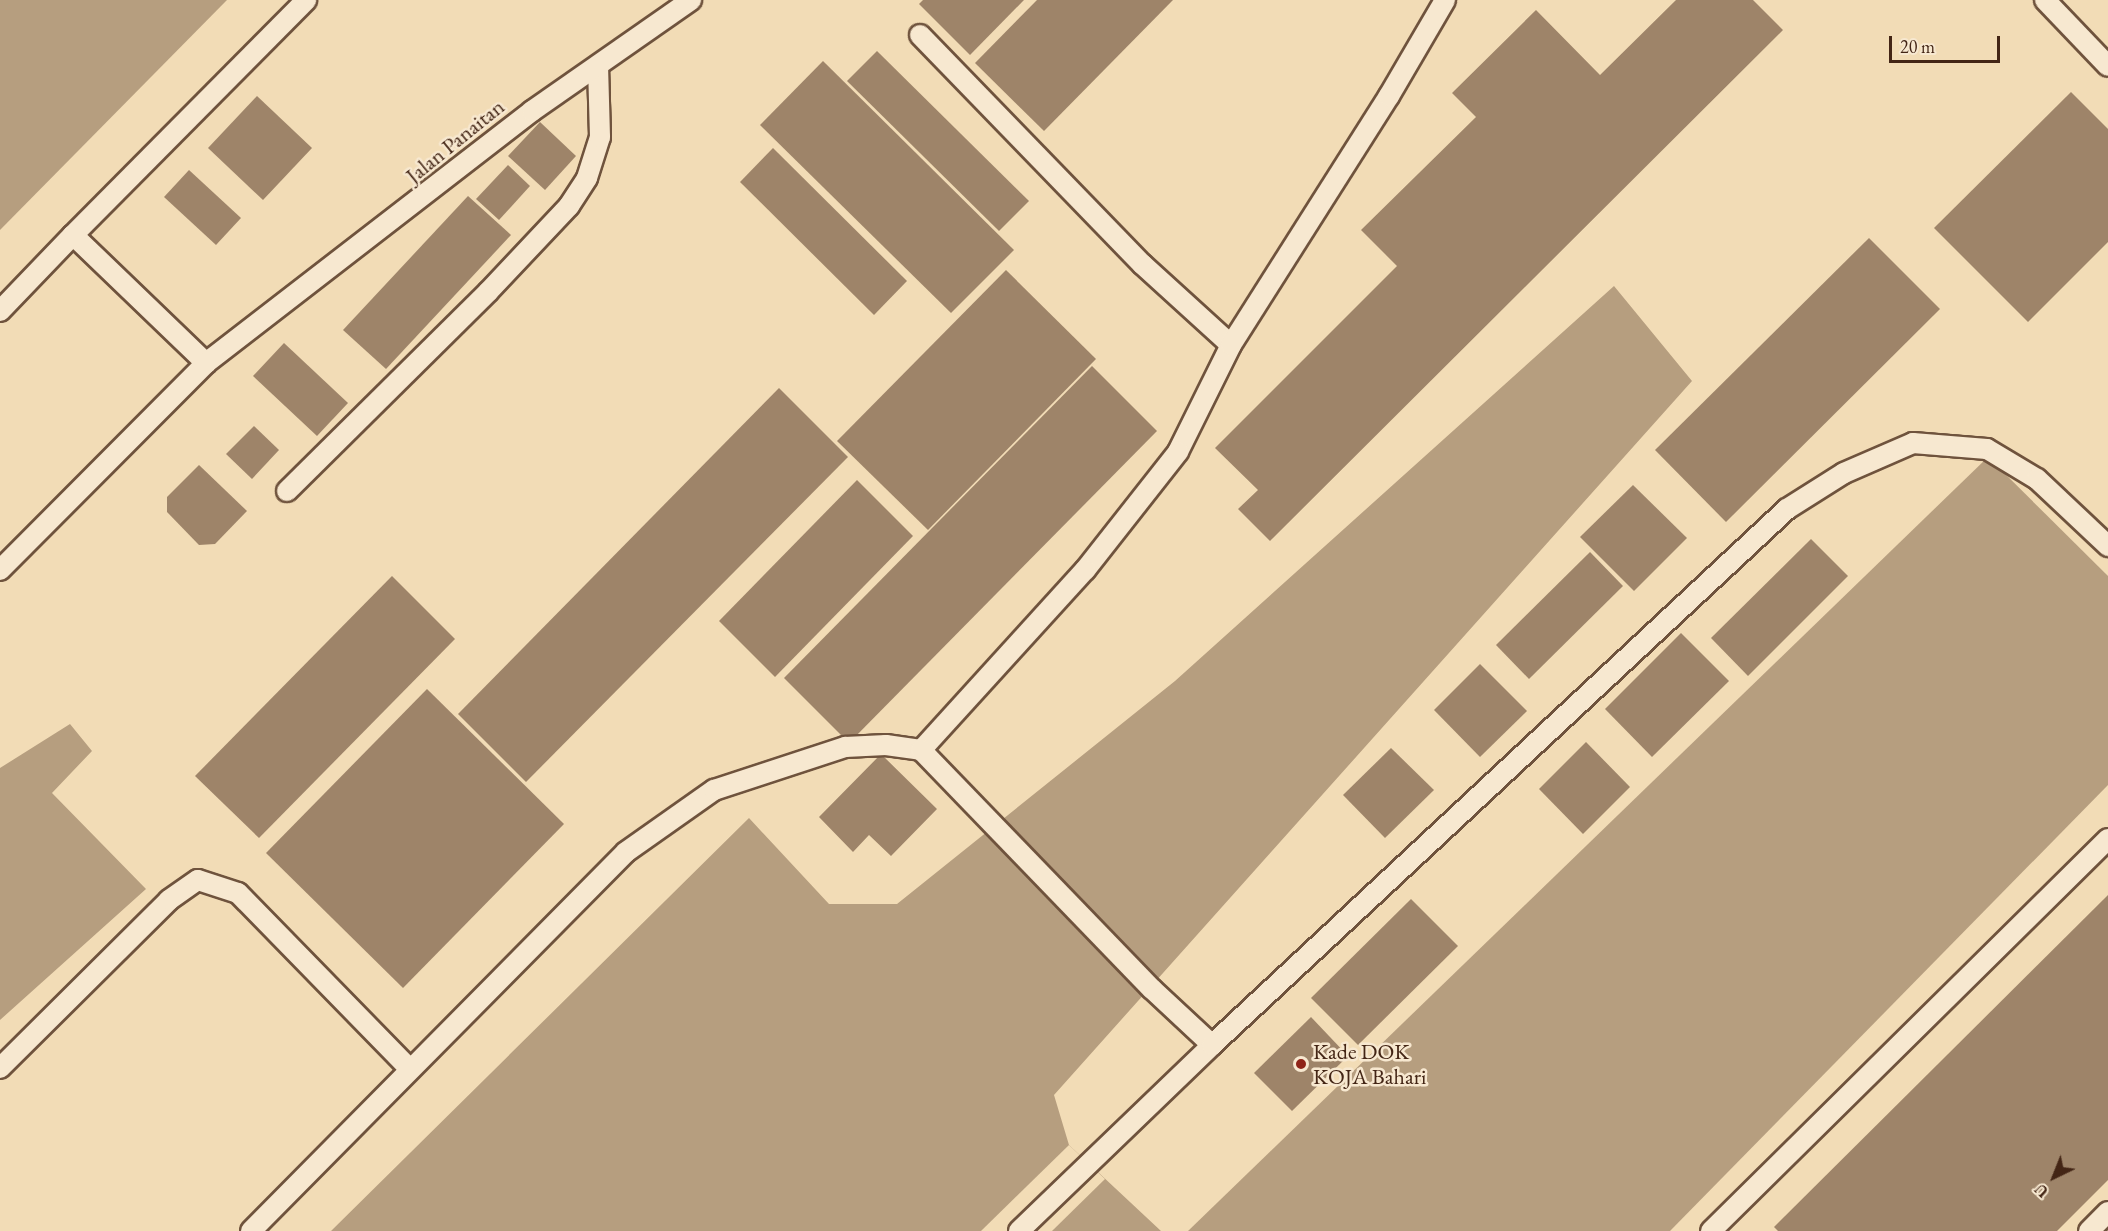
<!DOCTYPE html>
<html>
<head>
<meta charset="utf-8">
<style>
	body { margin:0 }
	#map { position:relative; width:2108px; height:1231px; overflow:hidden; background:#f2dcb6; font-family:"EB Garamond",serif }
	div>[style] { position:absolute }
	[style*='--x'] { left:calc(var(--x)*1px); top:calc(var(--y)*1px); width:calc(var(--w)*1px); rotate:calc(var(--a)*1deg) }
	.water>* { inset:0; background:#b69e7f }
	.pier>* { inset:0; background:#f2dcb6 }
	.building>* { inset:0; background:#9e8469 }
	.roads { filter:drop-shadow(2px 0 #6f533d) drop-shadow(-2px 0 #6f533d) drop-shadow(0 2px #6f533d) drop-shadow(0 -2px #6f533d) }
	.lane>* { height:20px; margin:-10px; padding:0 10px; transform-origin:10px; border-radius:10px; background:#f7e8d0 }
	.dots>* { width:16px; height:16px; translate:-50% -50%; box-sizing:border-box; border:3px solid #f7e8d0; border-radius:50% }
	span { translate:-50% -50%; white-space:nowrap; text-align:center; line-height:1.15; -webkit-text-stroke:5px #f7e8d0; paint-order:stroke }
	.street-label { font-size:22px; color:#432515 }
	.poi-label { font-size:22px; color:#432515 }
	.left { translate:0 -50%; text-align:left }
	.north { position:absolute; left:2024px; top:1147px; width:60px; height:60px; -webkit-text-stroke:4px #f7e8d0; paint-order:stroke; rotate:223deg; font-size:16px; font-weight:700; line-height:24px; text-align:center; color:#432515 }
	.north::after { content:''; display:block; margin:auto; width:21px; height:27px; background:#432515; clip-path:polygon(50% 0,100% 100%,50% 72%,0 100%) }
	.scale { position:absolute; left:1889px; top:36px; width:111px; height:27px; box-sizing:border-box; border:3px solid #432515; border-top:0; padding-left:8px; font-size:18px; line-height:21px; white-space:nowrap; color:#432515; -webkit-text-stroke:4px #f7e8d0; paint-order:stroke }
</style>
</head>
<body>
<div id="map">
	<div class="water">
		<i style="clip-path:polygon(0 0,227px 0,0 230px)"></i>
		<i style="clip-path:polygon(1614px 286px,1692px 381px,1054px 1095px,1069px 1145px,1161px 1231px,331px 1231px,749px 818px,829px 904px,897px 904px,1175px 681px)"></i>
		<i style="clip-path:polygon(1988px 457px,2108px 576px,2108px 785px,1670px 1231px,1188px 1231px)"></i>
		<i style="clip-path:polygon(70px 724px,92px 751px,52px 793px,146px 889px,0 1020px,0 768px)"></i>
	</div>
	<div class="pier">
		<i style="clip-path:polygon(1069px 1145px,1105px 1179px,1052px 1231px,981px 1231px)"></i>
	</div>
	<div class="building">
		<i style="clip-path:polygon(923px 0,1024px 0,970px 55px,919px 4px)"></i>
		<i style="clip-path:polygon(1037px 0,1173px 0,1044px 131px,975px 63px)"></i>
		<i style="clip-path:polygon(1676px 0,1753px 0,1783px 30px,1270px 541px,1238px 509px,1258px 490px,1215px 448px,1397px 266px,1361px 230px,1476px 117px,1452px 93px,1536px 10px,1600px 75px)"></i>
		<i style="clip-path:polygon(877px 51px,1029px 201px,999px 231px,847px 81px)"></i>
		<i style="clip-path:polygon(823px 61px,1014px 250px,951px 313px,760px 125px)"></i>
		<i style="clip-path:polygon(2071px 92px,2108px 129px,2108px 242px,2028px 322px,1934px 228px)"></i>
		<i style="clip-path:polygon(257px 96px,312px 148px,263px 200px,208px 148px)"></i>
		<i style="clip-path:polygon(540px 122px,576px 156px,545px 190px,508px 156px)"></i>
		<i style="clip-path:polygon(773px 148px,907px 281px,874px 315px,740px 182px)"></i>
		<i style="clip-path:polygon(508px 165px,530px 186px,499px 220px,476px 199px)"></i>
		<i style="clip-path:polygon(189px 170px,241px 218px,216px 245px,164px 197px)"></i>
		<i style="clip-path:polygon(468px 196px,511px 235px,386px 369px,343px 330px)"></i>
		<i style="clip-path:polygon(1869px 238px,1940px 309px,1726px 522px,1655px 450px)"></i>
		<i style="clip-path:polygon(1006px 270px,1096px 359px,928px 530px,837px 441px)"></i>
		<i style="clip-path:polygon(284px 343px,348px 403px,317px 436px,253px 376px)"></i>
		<i style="clip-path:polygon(1092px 366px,1157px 431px,849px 743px,784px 678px)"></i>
		<i style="clip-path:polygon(779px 388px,848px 457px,526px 782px,458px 714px)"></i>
		<i style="clip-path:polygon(254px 426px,279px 450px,252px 479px,226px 454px)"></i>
		<i style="clip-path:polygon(199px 465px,247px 511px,215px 544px,199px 545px,167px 512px,167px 497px)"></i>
		<i style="clip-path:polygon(857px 480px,913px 536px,775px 677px,719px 621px)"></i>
		<i style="clip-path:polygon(1633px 485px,1687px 538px,1634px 591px,1580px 537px)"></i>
		<i style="clip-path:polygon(1811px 539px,1848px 576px,1748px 676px,1711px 638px)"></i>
		<i style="clip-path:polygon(1590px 552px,1623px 586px,1529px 679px,1496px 645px)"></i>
		<i style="clip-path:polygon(392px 576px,455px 639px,259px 838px,195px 776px)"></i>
		<i style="clip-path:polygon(1681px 633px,1729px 681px,1652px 757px,1605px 709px)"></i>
		<i style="clip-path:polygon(1480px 664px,1527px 711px,1480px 757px,1434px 710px)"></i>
		<i style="clip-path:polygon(427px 689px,564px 824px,403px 988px,266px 853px)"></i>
		<i style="clip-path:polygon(1586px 742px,1630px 787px,1583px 834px,1539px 789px)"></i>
		<i style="clip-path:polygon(1391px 748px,1434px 790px,1385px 838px,1343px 795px)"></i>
		<i style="clip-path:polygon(881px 754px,937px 809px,891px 856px,869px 835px,853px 852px,819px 817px)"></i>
		<i style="clip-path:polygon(2108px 895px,2108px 1180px,2057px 1231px,1778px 1231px,1774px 1227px)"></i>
		<i style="clip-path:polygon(1411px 899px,1458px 946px,1358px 1045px,1311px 998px)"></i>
		<i style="clip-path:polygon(1311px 1017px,1348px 1056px,1292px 1111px,1254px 1073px)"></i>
	</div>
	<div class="roads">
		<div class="lane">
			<i style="--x:2045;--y:0;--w:91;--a:46.3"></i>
			<i style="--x:920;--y:35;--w:319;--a:45.9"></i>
			<i style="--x:1142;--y:264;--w:120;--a:42.3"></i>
			<i style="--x:1231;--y:345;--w:119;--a:116.4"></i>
			<i style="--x:1178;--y:452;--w:150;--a:128.2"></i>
			<i style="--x:1085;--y:570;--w:244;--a:132.3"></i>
			<i style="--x:73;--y:235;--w:331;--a:-45.2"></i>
			<i style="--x:0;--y:311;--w:105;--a:-46.2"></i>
			<i style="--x:73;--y:235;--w:185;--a:43.9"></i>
			<i style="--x:1231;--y:345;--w:295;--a:-57.6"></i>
			<i style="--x:1389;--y:96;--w:111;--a:-59.7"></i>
			<i style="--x:287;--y:491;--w:283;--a:-44.7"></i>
			<i style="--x:488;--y:292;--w:118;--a:-46.7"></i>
			<i style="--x:569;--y:206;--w:33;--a:-57"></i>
			<i style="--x:587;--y:178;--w:43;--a:-72.4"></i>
			<i style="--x:600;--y:137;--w:71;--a:-91.6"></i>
			<i style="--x:0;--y:570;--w:292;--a:-45.1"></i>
			<i style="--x:206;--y:363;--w:412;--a:-37.7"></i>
			<i style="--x:532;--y:111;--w:194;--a:-34.9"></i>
			<i style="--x:0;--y:1068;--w:238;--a:-44.8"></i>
			<i style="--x:169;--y:900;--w:35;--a:-35"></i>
			<i style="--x:198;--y:880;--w:42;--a:18"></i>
			<i style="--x:238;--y:893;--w:246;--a:45.7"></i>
			<i style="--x:251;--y:1231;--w:533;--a:-45.3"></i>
			<i style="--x:626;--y:852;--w:108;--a:-35.2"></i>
			<i style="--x:714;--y:790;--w:138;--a:-18.2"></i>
			<i style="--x:845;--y:747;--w:41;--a:-2.8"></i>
			<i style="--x:886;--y:745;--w:35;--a:8"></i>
			<i style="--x:921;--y:750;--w:332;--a:46"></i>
			<i style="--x:1152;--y:989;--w:82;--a:43"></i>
			<i style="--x:1019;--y:1231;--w:268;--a:-43.9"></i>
			<i style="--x:1212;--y:1045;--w:786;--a:-42.99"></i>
			<i style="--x:1787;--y:509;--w:67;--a:-32.3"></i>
			<i style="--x:1844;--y:473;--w:75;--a:-23.5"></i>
			<i style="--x:1913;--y:443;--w:74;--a:4.6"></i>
			<i style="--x:1987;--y:449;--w:58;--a:31"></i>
			<i style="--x:2037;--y:479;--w:98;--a:43.3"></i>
			<i style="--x:1711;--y:1231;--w:558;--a:-44.64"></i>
			<i style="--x:2089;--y:1231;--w:27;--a:-45"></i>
		</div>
	</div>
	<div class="dots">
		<i style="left:1301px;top:1064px;background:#8f2418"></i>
	</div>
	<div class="street-label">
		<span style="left:455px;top:141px;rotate:-39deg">Jalan Panaitan</span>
	</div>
	<div class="poi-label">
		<span class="left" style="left:1313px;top:1064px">Kade DOK<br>KOJA Bahari</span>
	</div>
	<div class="north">U</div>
	<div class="scale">20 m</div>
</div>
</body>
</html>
